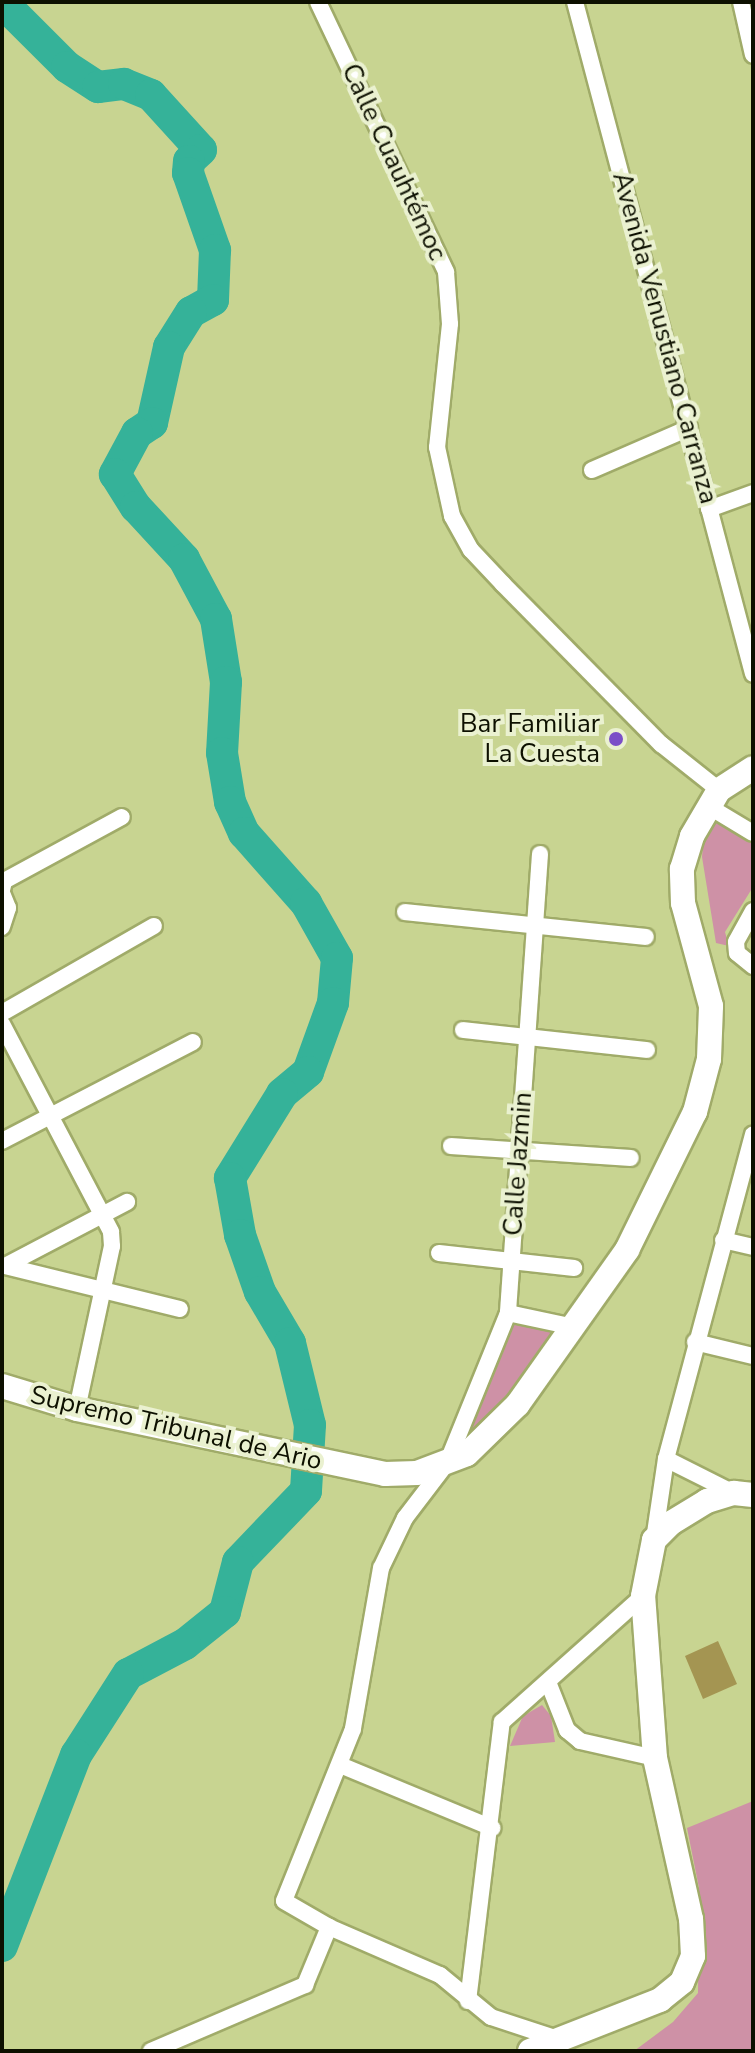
<!DOCTYPE html>
<html>
<head>
<meta charset="utf-8">
<style>
	body { margin:0 }
	#map { position:relative; width:755px; height:2053px; overflow:hidden; background:#c8d491; font-family:"Nunito Sans",sans-serif }
	div>[style] { position:absolute }
	[style*='--x'] { left:calc(var(--x)*1px); top:calc(var(--y)*1px); width:calc(var(--w)*1px); rotate:calc(var(--a)*1deg) }
	.green>* { inset:0; background:#ce91a6 }
	.river>* { height:32px; margin:-16px; padding:0 16px; transform-origin:16px; border-radius:16px; background:#35b299 }
	.building>* { inset:0; background:#a49552 }
	.roads { filter:drop-shadow(2px 0 #a0ab69) drop-shadow(-2px 0 #a0ab69) drop-shadow(0 2px #a0ab69) drop-shadow(0 -2px #a0ab69) }
	.street>* { height:16px; margin:-8px; padding:0 8px; transform-origin:8px; border-radius:8px; background:#fff }
	.secondary>* { height:24px; margin:-12px; padding:0 12px; transform-origin:12px; border-radius:12px; background:#fff }
	.dots>* { width:22px; height:22px; translate:-50% -50%; box-sizing:border-box; border:4px solid #eaf1d0; border-radius:50% }
	span { translate:-50% -50%; white-space:nowrap; text-align:center; line-height:1.15; -webkit-text-stroke:8px #eaf1d0; paint-order:stroke }
	.street-label { font-size:26px; color:#0d1000 }
	.poi-label { font-size:26px; color:#0d1000 }
	.right { translate:-100% -50%; text-align:right }
	.frame { position:absolute; inset:0; border:4px solid #0d1000; pointer-events:none }
</style>
</head>
<body>
<div id="map">
	<div class="green">
		<i style="clip-path:polygon(714px 815px,753px 843px,753px 887px,725px 932px,729px 946px,716px 943px,702px 857px,704px 834px)"></i>
		<i style="clip-path:polygon(515px 1317px,561px 1330px,510px 1397px,461px 1444px)"></i>
		<i style="clip-path:polygon(542px 1705px,551px 1716px,555px 1742px,510px 1746px,523px 1716px)"></i>
		<i style="clip-path:polygon(753px 1801px,753px 2051px,634px 2051px,673px 2022px,698px 1993px,699px 1888px,687px 1828px)"></i>
	</div>
	<div class="river">
		<i style="--x:2;--y:2;--w:92;--a:45"></i>
		<i style="--x:67;--y:67;--w:37;--a:33"></i>
		<i style="--x:98;--y:87;--w:26;--a:-7"></i>
		<i style="--x:124;--y:84;--w:29;--a:22"></i>
		<i style="--x:151;--y:95;--w:74;--a:47.7"></i>
		<i style="--x:201;--y:150;--w:16;--a:137"></i>
		<i style="--x:189;--y:161;--w:12;--a:95"></i>
		<i style="--x:188;--y:173;--w:82;--a:70.7"></i>
		<i style="--x:215;--y:250;--w:50;--a:92.3"></i>
		<i style="--x:213;--y:300;--w:25;--a:151"></i>
		<i style="--x:191;--y:312;--w:41;--a:122.2"></i>
		<i style="--x:169;--y:347;--w:78;--a:102.6"></i>
		<i style="--x:152;--y:423;--w:18;--a:146"></i>
		<i style="--x:137;--y:433;--w:47;--a:118.2"></i>
		<i style="--x:115;--y:474;--w:39;--a:58"></i>
		<i style="--x:136;--y:507;--w:71;--a:47.3"></i>
		<i style="--x:184;--y:559;--w:68;--a:61.9"></i>
		<i style="--x:216;--y:619;--w:64;--a:81"></i>
		<i style="--x:226;--y:682;--w:71;--a:93.2"></i>
		<i style="--x:222;--y:753;--w:50;--a:80.7"></i>
		<i style="--x:230;--y:802;--w:34;--a:66"></i>
		<i style="--x:244;--y:833;--w:94;--a:48.5"></i>
		<i style="--x:306;--y:903;--w:63;--a:60.6"></i>
		<i style="--x:337;--y:958;--w:45;--a:95.1"></i>
		<i style="--x:333;--y:1003;--w:73;--a:109.9"></i>
		<i style="--x:308;--y:1072;--w:34;--a:140"></i>
		<i style="--x:282;--y:1094;--w:99;--a:121.8"></i>
		<i style="--x:230;--y:1178;--w:58;--a:80"></i>
		<i style="--x:240;--y:1235;--w:60;--a:70.7"></i>
		<i style="--x:260;--y:1292;--w:59;--a:59.5"></i>
		<i style="--x:290;--y:1343;--w:84;--a:76.3"></i>
		<i style="--x:310;--y:1425;--w:66;--a:93.5"></i>
		<i style="--x:306;--y:1491;--w:98;--a:133.8"></i>
		<i style="--x:238;--y:1562;--w:52;--a:104.6"></i>
		<i style="--x:225;--y:1612;--w:51;--a:141.3"></i>
		<i style="--x:185;--y:1644;--w:64;--a:152.2"></i>
		<i style="--x:128;--y:1674;--w:96;--a:122.7"></i>
		<i style="--x:76;--y:1755;--w:205;--a:111.2"></i>
	</div>
	<div class="building">
		<i style="clip-path:polygon(718px 1641px,737px 1684px,703px 1699px,685px 1656px)"></i>
	</div>
	<div class="roads">
		<div class="street">
			<i style="--x:318;--y:2;--w:299;--a:64.6"></i>
			<i style="--x:446;--y:272;--w:52;--a:85.6"></i>
			<i style="--x:450;--y:324;--w:124;--a:96"></i>
			<i style="--x:437;--y:447;--w:71;--a:77.7"></i>
			<i style="--x:452;--y:516;--w:39;--a:61"></i>
			<i style="--x:471;--y:550;--w:47;--a:46.7"></i>
			<i style="--x:503;--y:584;--w:225;--a:45.4"></i>
			<i style="--x:661;--y:744;--w:74;--a:38.4"></i>
			<i style="--x:575;--y:2;--w:695;--a:75.16"></i>
			<i style="--x:741;--y:2;--w:54;--a:77.2"></i>
			<i style="--x:592;--y:470;--w:106;--a:-23.4"></i>
			<i style="--x:709;--y:509;--w:47;--a:-20"></i>
			<i style="--x:708;--y:806;--w:52;--a:31"></i>
			<i style="--x:540;--y:854;--w:460;--a:94"></i>
			<i style="--x:508;--y:1313;--w:162;--a:112.1"></i>
			<i style="--x:447;--y:1463;--w:69;--a:127.4"></i>
			<i style="--x:405;--y:1518;--w:55;--a:115.6"></i>
			<i style="--x:381;--y:1568;--w:163;--a:99.9"></i>
			<i style="--x:353;--y:1729;--w:185;--a:111.9"></i>
			<i style="--x:284;--y:1901;--w:52;--a:30"></i>
			<i style="--x:329;--y:1927;--w:121;--a:23.4"></i>
			<i style="--x:440;--y:1975;--w:66;--a:39.5"></i>
			<i style="--x:491;--y:2017;--w:74;--a:18.2"></i>
			<i style="--x:2;--y:890;--w:9;--a:-77"></i>
			<i style="--x:4;--y:881;--w:134;--a:-28.5"></i>
			<i style="--x:2;--y:893;--w:16;--a:68"></i>
			<i style="--x:8;--y:908;--w:20;--a:108"></i>
			<i style="--x:753;--y:911;--w:35;--a:119"></i>
			<i style="--x:736;--y:942;--w:11;--a:85"></i>
			<i style="--x:737;--y:953;--w:21;--a:39"></i>
			<i style="--x:405;--y:912;--w:242;--a:5.9"></i>
			<i style="--x:2;--y:1013;--w:175;--a:-29.8"></i>
			<i style="--x:2;--y:1024;--w:235;--a:62.3"></i>
			<i style="--x:111;--y:1232;--w:14;--a:86"></i>
			<i style="--x:112;--y:1246;--w:167;--a:102.1"></i>
			<i style="--x:463;--y:1030;--w:185;--a:6.2"></i>
			<i style="--x:2;--y:1141;--w:215;--a:-27.4"></i>
			<i style="--x:451;--y:1146;--w:180;--a:3.8"></i>
			<i style="--x:723;--y:1240;--w:31;--a:13"></i>
			<i style="--x:439;--y:1253;--w:136;--a:6.3"></i>
			<i style="--x:5;--y:1266;--w:180;--a:13.8"></i>
			<i style="--x:5;--y:1266;--w:138;--a:-27.7"></i>
			<i style="--x:508;--y:1313;--w:67;--a:12"></i>
			<i style="--x:695;--y:1342;--w:60;--a:13.6"></i>
			<i style="--x:666;--y:1459;--w:76;--a:26.6"></i>
			<i style="--x:654;--y:1540;--w:82;--a:-81.6"></i>
			<i style="--x:666;--y:1459;--w:336;--a:-75"></i>
			<i style="--x:548;--y:1682;--w:52;--a:68.4"></i>
			<i style="--x:567;--y:1730;--w:17;--a:40"></i>
			<i style="--x:580;--y:1741;--w:77;--a:12.8"></i>
			<i style="--x:340;--y:1765;--w:165;--a:22.5"></i>
			<i style="--x:468;--y:2001;--w:281;--a:-83.1"></i>
			<i style="--x:502;--y:1722;--w:189;--a:-41.8"></i>
			<i style="--x:151;--y:2051;--w:168;--a:-23.2"></i>
			<i style="--x:305;--y:1985;--w:63;--a:-67.5"></i>
		</div>
		<div class="secondary">
			<i style="--x:2;--y:1386;--w:78;--a:17"></i>
			<i style="--x:77;--y:1409;--w:315;--a:11.9"></i>
			<i style="--x:385;--y:1474;--w:32;--a:-2"></i>
			<i style="--x:417;--y:1473;--w:53;--a:-20.8"></i>
			<i style="--x:467;--y:1454;--w:71;--a:-44.4"></i>
			<i style="--x:518;--y:1404;--w:189;--a:-54.7"></i>
			<i style="--x:627;--y:1250;--w:154;--a:-63.8"></i>
			<i style="--x:695;--y:1112;--w:55;--a:-75.2"></i>
			<i style="--x:709;--y:1059;--w:53;--a:-87.8"></i>
			<i style="--x:711;--y:1006;--w:107;--a:-105.2"></i>
			<i style="--x:683;--y:903;--w:34;--a:-92"></i>
			<i style="--x:682;--y:869;--w:34;--a:-73"></i>
			<i style="--x:692;--y:836;--w:53;--a:-59.6"></i>
			<i style="--x:719;--y:790;--w:40;--a:-32.9"></i>
			<i style="--x:530;--y:2051;--w:140;--a:-21.4"></i>
			<i style="--x:660;--y:2000;--w:28;--a:-39"></i>
			<i style="--x:682;--y:1982;--w:28;--a:-67"></i>
			<i style="--x:693;--y:1956;--w:37;--a:-93"></i>
			<i style="--x:691;--y:1919;--w:165;--a:-102.6"></i>
			<i style="--x:655;--y:1758;--w:162;--a:-94.2"></i>
			<i style="--x:643;--y:1596;--w:57;--a:-78.9"></i>
			<i style="--x:654;--y:1540;--w:24;--a:-45"></i>
			<i style="--x:671;--y:1523;--w:42;--a:-31.4"></i>
			<i style="--x:707;--y:1501;--w:28;--a:-17"></i>
			<i style="--x:734;--y:1493;--w:19;--a:6"></i>
		</div>
	</div>
	<div class="dots">
		<i style="left:616px;top:739px;background:#7b4fc7"></i>
	</div>
	<div class="street-label">
		<span style="left:394px;top:162px;rotate:65deg">Calle Cuauhtémoc</span>
		<span style="left:665px;top:338px;rotate:75deg">Avenida Venustiano Carranza</span>
		<span style="left:518px;top:1164px;rotate:-86deg">Calle Jazmin</span>
		<span style="left:176px;top:1428px;rotate:13deg">Supremo Tribunal de Ario</span>
	</div>
	<div class="poi-label">
		<span class="right" style="left:600px;top:739px">Bar Familiar<br>La Cuesta</span>
	</div>
	<div class="frame"></div>
</div>
</body>
</html>
